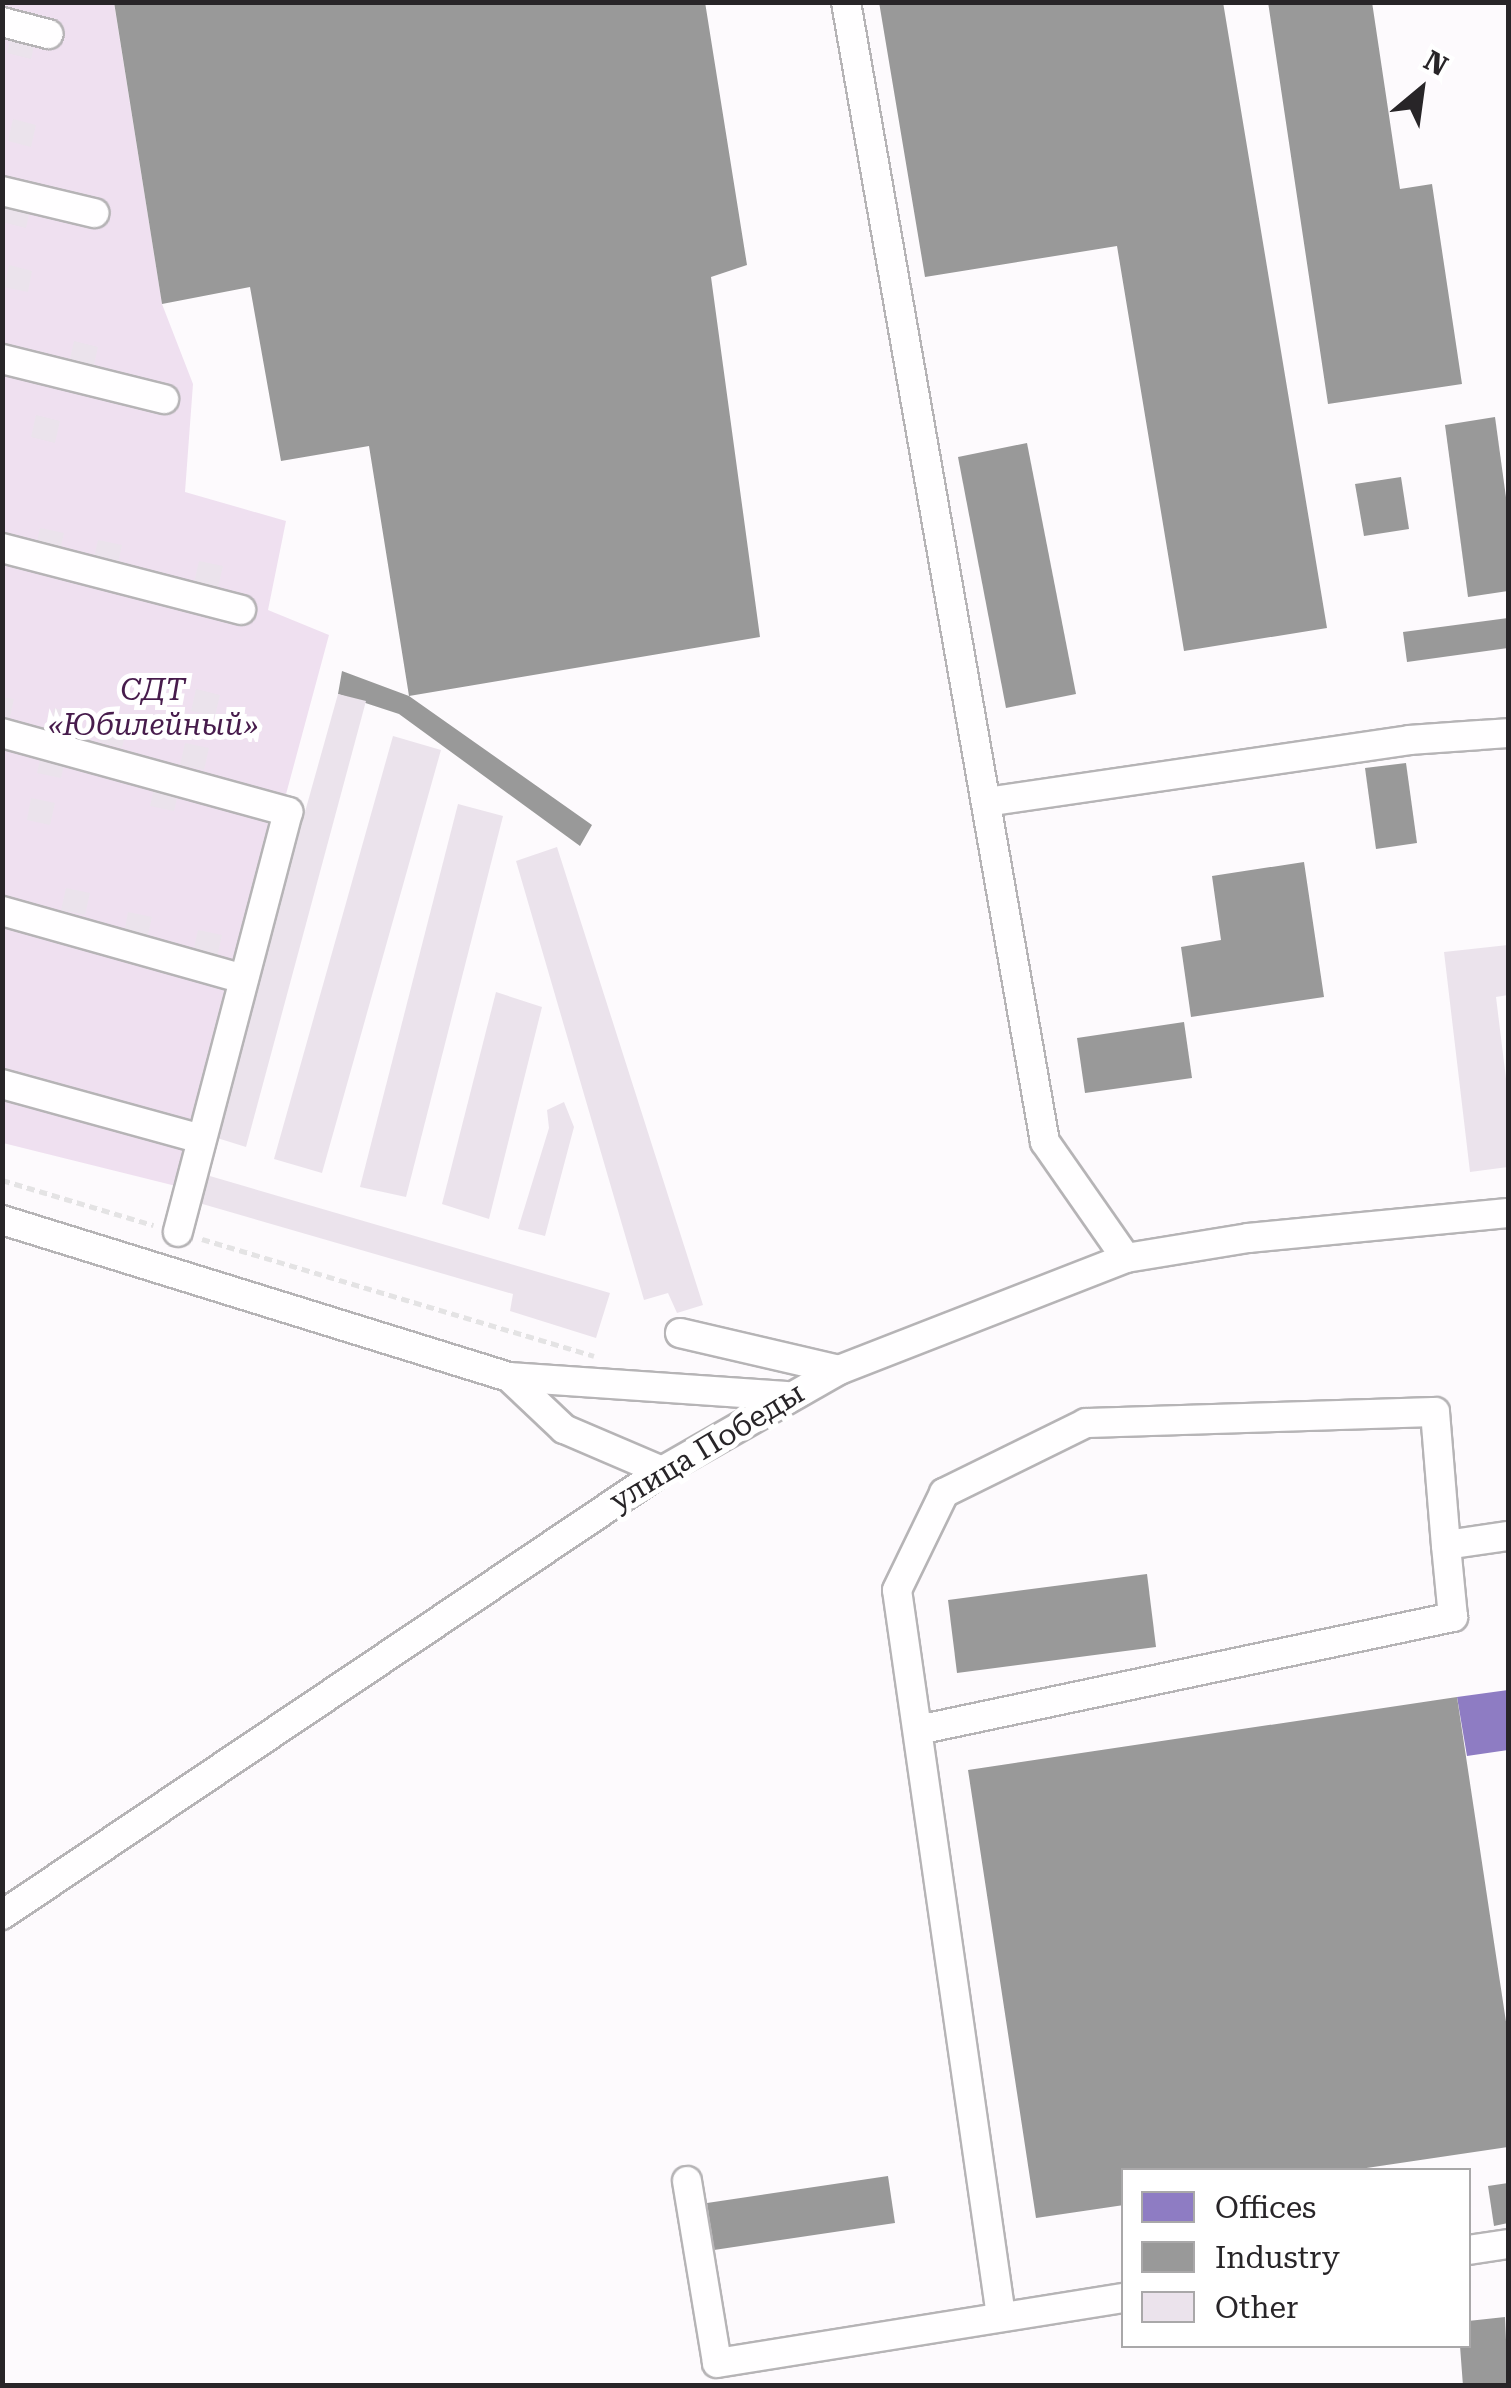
<!DOCTYPE html>
<html>
<head>
<meta charset="utf-8">
<style>
	body { margin:0 }
	#map { position:relative; width:1511px; height:2388px; overflow:hidden; background:#fdfafd; font-family:"Roboto Serif",serif }
	div>[style] { position:absolute }
	[style*='--x'] { left:calc(var(--x)*1px); top:calc(var(--y)*1px); width:calc(var(--w)*1px); rotate:calc(var(--a)*1deg) }
	.green>* { inset:0; background:#efe0f0 }
	.offices>* { inset:0; background:#8e7cc3 }
	.industry>* { inset:0; background:#999 }
	.building>* { inset:0; background:#ebe3ec }
	.path>* { height:5px; margin-top:-2.5px; transform-origin:0; background:repeating-linear-gradient(90deg,#e4e3e4 0 8px,transparent 0 13px) }
	.roads { filter:drop-shadow(2px 0 #b6b4b6) drop-shadow(-2px 0 #b6b4b6) drop-shadow(0 2px #b6b4b6) drop-shadow(0 -2px #b6b4b6) }
	.minor>* { height:28px; margin:-14px; padding:0 14px; transform-origin:14px; border-radius:14px; background:#fffeff }
	span { translate:-50% -50%; white-space:nowrap; text-align:center; line-height:1.15; -webkit-text-stroke:10px #fff; paint-order:stroke }
	.park-label { font-size:30px; color:#471c4c; font-style:italic }
	.street-label { font-size:30px; color:#282528 }
	.frame { position:absolute; inset:0; border:5px solid #282528; pointer-events:none }
	.legend { position:absolute; left:1121px; top:2168px; width:350px; height:180px; box-sizing:border-box; background:#fff; border:2px solid #a9a8a9; margin:0; padding:12px 18px; list-style:none; font-size:30px; color:#282528 }
	.legend li { display:flex; align-items:center; gap:20px; height:50px }
	.legend b { width:50px; border:2px solid #a9a8a9 }
	.north { position:absolute; left:1371px; top:40px; width:100px; height:100px; -webkit-text-stroke:8px #fff; paint-order:stroke; rotate:29deg; font-size:28px; font-weight:700; line-height:40px; text-align:center; color:#282528 }
	.north::after { content:''; display:block; margin:auto; width:35px; height:45px; background:#282528; clip-path:polygon(50% 0,100% 100%,50% 72%,0 100%) }
</style>
</head>
<body>
<div id="map">
	<div class="green">
		<i style="clip-path:polygon(3px 3px,114px 3px,162px 304px,193px 384px,185px 492px,286px 521px,268px 610px,329px 635px,180px 1187px,3px 1143px)"></i>
	</div>
	<div class="offices">
		<i style="clip-path:polygon(1508px 1690px,1508px 1750px,1467px 1756px,1457px 1697px)"></i>
	</div>
	<div class="industry">
		<i style="clip-path:polygon(114px 2px,705px 2px,747px 265px,711px 277px,760px 637px,409px 696px,369px 446px,281px 461px,250px 287px,162px 304px)"></i>
		<i style="clip-path:polygon(879px 2px,1223px 2px,1327px 628px,1184px 651px,1117px 246px,925px 277px)"></i>
		<i style="clip-path:polygon(1268px 2px,1372px 2px,1400px 189px,1432px 184px,1462px 384px,1328px 404px)"></i>
		<i style="clip-path:polygon(1495px 417px,1508px 512px,1508px 591px,1468px 597px,1445px 425px)"></i>
		<i style="clip-path:polygon(1027px 443px,1076px 694px,1006px 708px,958px 457px)"></i>
		<i style="clip-path:polygon(1401px 477px,1409px 529px,1364px 536px,1355px 484px)"></i>
		<i style="clip-path:polygon(1508px 618px,1508px 648px,1407px 662px,1403px 632px)"></i>
		<i style="clip-path:polygon(342px 671px,409px 696px,592px 825px,580px 846px,399px 714px,338px 694px)"></i>
		<i style="clip-path:polygon(1406px 763px,1417px 843px,1376px 849px,1365px 768px)"></i>
		<i style="clip-path:polygon(1304px 862px,1324px 997px,1191px 1017px,1181px 947px,1221px 940px,1212px 876px)"></i>
		<i style="clip-path:polygon(1184px 1022px,1192px 1078px,1085px 1093px,1077px 1038px)"></i>
		<i style="clip-path:polygon(1147px 1574px,1156px 1647px,957px 1673px,948px 1600px)"></i>
		<i style="clip-path:polygon(1457px 1697px,1508px 2035px,1508px 2147px,1353px 2170px,1124px 2170px,1124px 2205px,1036px 2218px,968px 1770px)"></i>
		<i style="clip-path:polygon(888px 2176px,895px 2223px,714px 2250px,707px 2203px)"></i>
		<i style="clip-path:polygon(1508px 2183px,1508px 2223px,1494px 2226px,1488px 2186px)"></i>
		<i style="clip-path:polygon(1505px 2317px,1508px 2386px,1463px 2386px,1460px 2346px,1468px 2346px,1468px 2321px)"></i>
	</div>
	<div class="building">
		<i style="clip-path:polygon(12px 32px,36px 37px,31px 59px,7px 53px)"></i>
		<i style="clip-path:polygon(13px 119px,36px 125px,31px 147px,8px 141px)"></i>
		<i style="clip-path:polygon(7px 200px,31px 206px,26px 228px,2px 222px)"></i>
		<i style="clip-path:polygon(9px 265px,32px 271px,28px 292px,4px 287px)"></i>
		<i style="clip-path:polygon(74px 341px,98px 347px,93px 369px,69px 363px)"></i>
		<i style="clip-path:polygon(36px 415px,60px 421px,55px 443px,31px 437px)"></i>
		<i style="clip-path:polygon(40px 528px,64px 533px,59px 555px,35px 550px)"></i>
		<i style="clip-path:polygon(98px 540px,122px 545px,117px 567px,93px 562px)"></i>
		<i style="clip-path:polygon(199px 561px,223px 566px,218px 588px,194px 583px)"></i>
		<i style="clip-path:polygon(196px 689px,220px 695px,215px 716px,191px 711px)"></i>
		<i style="clip-path:polygon(338px 694px,366px 701px,246px 1147px,214px 1137px)"></i>
		<i style="clip-path:polygon(2px 697px,14px 699px,9px 721px,2px 720px)"></i>
		<i style="clip-path:polygon(54px 708px,77px 714px,73px 735px,49px 730px)"></i>
		<i style="clip-path:polygon(104px 720px,127px 726px,122px 748px,99px 742px)"></i>
		<i style="clip-path:polygon(393px 736px,441px 750px,322px 1173px,274px 1159px)"></i>
		<i style="clip-path:polygon(185px 743px,209px 748px,204px 770px,180px 765px)"></i>
		<i style="clip-path:polygon(42px 751px,66px 756px,61px 778px,37px 773px)"></i>
		<i style="clip-path:polygon(155px 784px,179px 789px,174px 811px,150px 806px)"></i>
		<i style="clip-path:polygon(31px 798px,55px 803px,50px 825px,27px 820px)"></i>
		<i style="clip-path:polygon(458px 804px,503px 816px,406px 1197px,360px 1187px)"></i>
		<i style="clip-path:polygon(557px 847px,703px 1305px,677px 1313px,668px 1293px,644px 1300px,516px 861px)"></i>
		<i style="clip-path:polygon(66px 888px,90px 893px,85px 915px,61px 910px)"></i>
		<i style="clip-path:polygon(128px 912px,152px 917px,147px 939px,124px 934px)"></i>
		<i style="clip-path:polygon(198px 930px,222px 935px,217px 957px,193px 952px)"></i>
		<i style="clip-path:polygon(1508px 945px,1508px 995px,1496px 997px,1508px 1095px,1508px 1167px,1470px 1172px,1444px 952px)"></i>
		<i style="clip-path:polygon(496px 992px,542px 1007px,489px 1219px,442px 1204px)"></i>
		<i style="clip-path:polygon(564px 1102px,574px 1127px,545px 1236px,518px 1229px,549px 1128px,547px 1110px)"></i>
		<i style="clip-path:polygon(203px 1174px,610px 1293px,596px 1338px,510px 1311px,513px 1294px,199px 1203px)"></i>
	</div>
	<div class="path">
		<i style="--x:2;--y:1180;--w:158;--a:16.6"></i>
		<i style="--x:202;--y:1239;--w:409;--a:16.6"></i>
	</div>
	<div class="roads">
		<div class="minor">
			<i style="--x:846;--y:2;--w:1157;--a:80.1"></i>
			<i style="--x:1045;--y:1142;--w:141;--a:55.1"></i>
			<i style="--x:2;--y:22;--w:48;--a:14.6"></i>
			<i style="--x:2;--y:191;--w:95;--a:13.4"></i>
			<i style="--x:2;--y:359;--w:167;--a:13.9"></i>
			<i style="--x:2;--y:548;--w:247;--a:14.5"></i>
			<i style="--x:2;--y:733;--w:297;--a:15.4"></i>
			<i style="--x:288;--y:812;--w:434;--a:104.7"></i>
			<i style="--x:986;--y:802;--w:428;--a:-8.3"></i>
			<i style="--x:1409;--y:740;--w:99;--a:-4"></i>
			<i style="--x:2;--y:911;--w:251;--a:15.7"></i>
			<i style="--x:2;--y:1084;--w:206;--a:15.4"></i>
			<i style="--x:2;--y:1220;--w:531;--a:17.21"></i>
			<i style="--x:509;--y:1377;--w:278;--a:3.9"></i>
			<i style="--x:680;--y:1333;--w:163;--a:13.1"></i>
			<i style="--x:509;--y:1377;--w:76;--a:43.4"></i>
			<i style="--x:564;--y:1429;--w:107;--a:23.2"></i>
			<i style="--x:918;--y:1730;--w:547;--a:-11.93"></i>
			<i style="--x:1453;--y:1617;--w:72;--a:-95.6"></i>
			<i style="--x:1446;--y:1545;--w:63;--a:-8.3"></i>
			<i style="--x:2;--y:1915;--w:795;--a:-33.93"></i>
			<i style="--x:662;--y:1471;--w:204;--a:-29.7"></i>
			<i style="--x:839;--y:1370;--w:308;--a:-21.3"></i>
			<i style="--x:1126;--y:1258;--w:124;--a:-9.3"></i>
			<i style="--x:1248;--y:1238;--w:261;--a:-5.5"></i>
			<i style="--x:687;--y:2181;--w:184;--a:80.6"></i>
			<i style="--x:717;--y:2363;--w:412;--a:-9.1"></i>
			<i style="--x:1468;--y:2250;--w:40;--a:-8.5"></i>
			<i style="--x:1001;--y:2316;--w:733;--a:-98.15"></i>
			<i style="--x:897;--y:1590;--w:108;--a:-64.1"></i>
			<i style="--x:944;--y:1493;--w:158;--a:-26.2"></i>
			<i style="--x:1086;--y:1423;--w:349;--a:-1.8"></i>
			<i style="--x:1435;--y:1412;--w:133;--a:85.3"></i>
		</div>
	</div>
	<div class="park-label">
		<span style="left:153px;top:707px">СДТ<br>«Юбилейный»</span>
	</div>
	<div class="street-label">
		<span style="left:707px;top:1447px;rotate:-31deg">улица Победы</span>
	</div>
	<div class="frame"></div>
	<ul class="legend">
	<li><b style="height:28px;background:#8e7cc3"></b>Offices</li>
	<li><b style="height:28px;background:#999"></b>Industry</li>
	<li><b style="height:28px;background:#ebe3ec"></b>Other</li>
	</ul>
	<div class="north">N</div>
</div>
</body>
</html>
